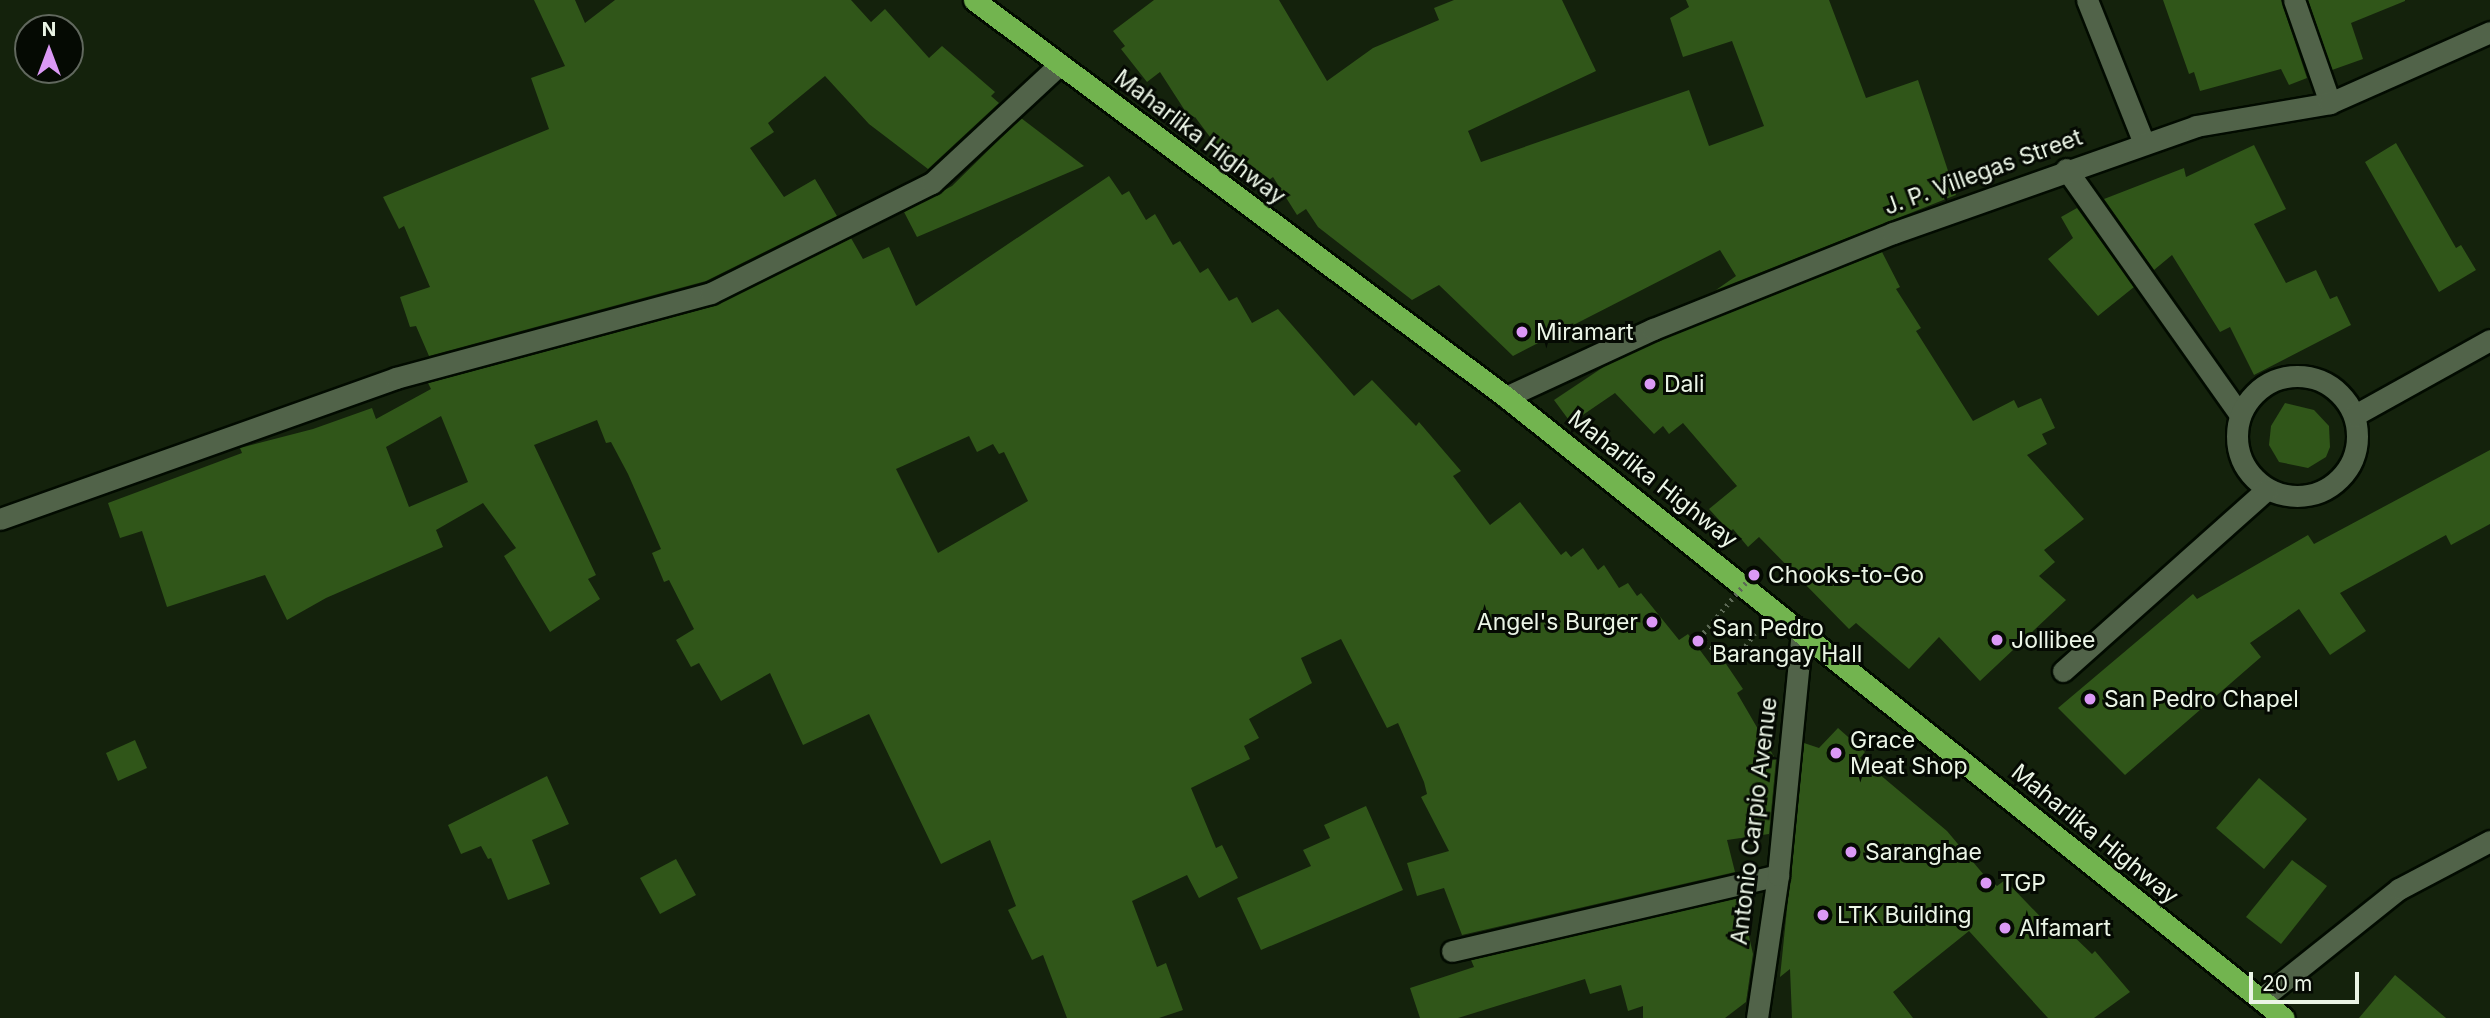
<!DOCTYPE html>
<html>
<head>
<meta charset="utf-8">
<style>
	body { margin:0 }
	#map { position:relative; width:2490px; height:1018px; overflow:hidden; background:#14220c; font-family:Inter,sans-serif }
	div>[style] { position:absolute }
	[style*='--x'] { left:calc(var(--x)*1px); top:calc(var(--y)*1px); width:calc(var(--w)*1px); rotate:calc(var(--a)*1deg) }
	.building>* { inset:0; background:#305619 }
	.path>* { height:4.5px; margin-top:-2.25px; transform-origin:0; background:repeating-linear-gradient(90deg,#5d6a56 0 2px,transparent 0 7px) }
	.roads { filter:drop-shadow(2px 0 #020b00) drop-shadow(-2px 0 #020b00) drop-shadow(0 2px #020b00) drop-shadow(0 -2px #020b00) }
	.street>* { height:21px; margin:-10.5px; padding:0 10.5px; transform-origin:10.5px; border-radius:10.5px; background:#516349 }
	.street>.ring { margin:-10.5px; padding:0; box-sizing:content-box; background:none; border:21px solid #516349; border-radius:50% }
	.secondary>* { height:21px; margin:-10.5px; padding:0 10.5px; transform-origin:10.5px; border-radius:10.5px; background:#516349 }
	.highway>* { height:21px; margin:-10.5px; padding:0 10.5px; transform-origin:10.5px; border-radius:10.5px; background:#72b44f }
	.path-bridge>* { height:4.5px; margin-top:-2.25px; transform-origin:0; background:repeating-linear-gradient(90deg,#5d6a56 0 2px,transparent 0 7px) }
	.dots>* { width:19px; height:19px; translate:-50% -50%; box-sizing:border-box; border:4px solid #050a03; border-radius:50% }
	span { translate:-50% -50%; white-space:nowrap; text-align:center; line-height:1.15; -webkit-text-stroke:6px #050a03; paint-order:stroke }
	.street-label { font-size:23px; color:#ebf5e6 }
	.poi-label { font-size:23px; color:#ebf5e6 }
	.left { translate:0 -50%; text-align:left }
	.right { translate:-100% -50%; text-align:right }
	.north { position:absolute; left:14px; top:14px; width:70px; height:70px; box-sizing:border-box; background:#050a03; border:2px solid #61685e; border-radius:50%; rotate:0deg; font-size:19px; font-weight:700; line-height:28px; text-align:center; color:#ebf5e6 }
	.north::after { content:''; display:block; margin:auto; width:24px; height:32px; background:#db99f5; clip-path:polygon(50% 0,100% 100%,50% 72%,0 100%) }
	.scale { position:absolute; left:2249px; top:972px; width:110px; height:32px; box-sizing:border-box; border:4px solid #ebf5e6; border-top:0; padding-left:9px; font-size:21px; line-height:24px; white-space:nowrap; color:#ebf5e6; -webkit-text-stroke:5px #050a03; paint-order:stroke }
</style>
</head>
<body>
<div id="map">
	<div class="building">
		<i style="clip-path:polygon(534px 0,575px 0,585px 23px,615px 0,851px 0,871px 22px,885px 9px,929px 58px,942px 46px,995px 92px,991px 96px,999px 103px,928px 169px,869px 124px,825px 76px,768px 123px,774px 132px,750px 148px,784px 197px,815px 179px,837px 216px,706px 281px,429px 356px,416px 326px,410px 327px,400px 297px,430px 287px,404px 226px,399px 229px,383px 197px,549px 129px,531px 78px,565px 66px)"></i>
		<i style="clip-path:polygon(1154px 0,1279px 0,1327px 81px,1373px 48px,1439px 20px,1434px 8px,1454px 0,1562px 0,1596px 71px,1468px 131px,1481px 162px,1689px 90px,1709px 146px,1764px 126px,1732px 41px,1683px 57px,1670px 18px,1689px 7px,1686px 0,1829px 0,1866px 98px,1918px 80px,1956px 195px,1716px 290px,1736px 276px,1720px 250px,1513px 356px,1439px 285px,1412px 300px,1318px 227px,1306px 209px,1297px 215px,1273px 177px,1261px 186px,1246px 167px,1237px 173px,1195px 117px,1191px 120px,1160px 72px,1147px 82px,1121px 49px,1125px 46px,1113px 31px)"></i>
		<i style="clip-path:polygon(2163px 0,2281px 0,2307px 78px,2289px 85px,2281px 69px,2200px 91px,2194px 72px,2189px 74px)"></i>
		<i style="clip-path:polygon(2308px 0,2405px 0,2405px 1px,2351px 23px,2363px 59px,2332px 70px)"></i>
		<i style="clip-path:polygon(1021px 118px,1084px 166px,917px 237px,904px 212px,952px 186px)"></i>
		<i style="clip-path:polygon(2396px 143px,2456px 248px,2461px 245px,2476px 270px,2439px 292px,2365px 162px)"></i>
		<i style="clip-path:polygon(2254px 145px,2286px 209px,2254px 224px,2286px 283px,2316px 270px,2330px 299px,2337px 296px,2351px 325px,2254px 375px,2230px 327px,2220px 332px,2172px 255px,2154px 270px,2104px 199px,2184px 168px,2186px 177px)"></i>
		<i style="clip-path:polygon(evenodd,1109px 176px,1122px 195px,1129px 191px,1146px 220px,1155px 214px,1173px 245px,1180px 241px,1200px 273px,1208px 268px,1229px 301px,1237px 297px,1252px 323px,1278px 309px,1354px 396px,1372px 380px,1416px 426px,1419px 422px,1461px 471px,1453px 476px,1490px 525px,1520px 502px,1561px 555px,1566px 551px,1571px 557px,1583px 548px,1598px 570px,1604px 565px,1619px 588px,1628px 583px,1637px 596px,1641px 593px,1679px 640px,1688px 634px,1711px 665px,1722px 658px,1743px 689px,1737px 693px,1776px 760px,1769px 834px,1727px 840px,1735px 872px,1462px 935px,1444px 888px,1417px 896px,1407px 863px,1449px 851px,1421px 797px,1427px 794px,1424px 782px,1398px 723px,1387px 728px,1341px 639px,1301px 658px,1312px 683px,1249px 719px,1259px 738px,1244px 746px,1250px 759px,1191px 788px,1216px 848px,1222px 845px,1238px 878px,1199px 898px,1187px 875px,1132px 901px,1157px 967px,1166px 963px,1183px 1010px,1159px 1018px,1067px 1018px,1043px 955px,1032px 960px,1008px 910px,1016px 906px,990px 840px,941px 864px,869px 714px,803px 745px,770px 673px,721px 701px,699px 663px,691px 667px,676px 640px,694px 629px,669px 580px,664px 582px,652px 553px,661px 549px,628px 474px,611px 442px,606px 443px,597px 420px,534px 445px,596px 575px,588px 579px,600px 599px,550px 632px,504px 556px,516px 548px,483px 503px,436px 530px,443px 547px,326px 598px,287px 620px,265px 575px,167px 607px,142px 531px,120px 538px,108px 503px,242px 453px,240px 448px,313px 429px,372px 408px,376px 419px,431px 389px,428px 383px,714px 306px,851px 238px,863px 259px,889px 247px,916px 306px,1109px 176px,441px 416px,468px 482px,409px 507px,386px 447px,441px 416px,1109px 176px,969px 436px,977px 452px,993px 444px,999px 454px,1004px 452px,1028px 501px,938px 553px,896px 469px,969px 436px)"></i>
		<i style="clip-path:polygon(2077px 208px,2134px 287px,2098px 316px,2048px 259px,2073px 238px,2061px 217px)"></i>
		<i style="clip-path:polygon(1882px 252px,1900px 287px,1896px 289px,1921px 328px,1916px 331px,1973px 421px,2014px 400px,2018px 408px,2041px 398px,2055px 428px,2042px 434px,2047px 444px,2027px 455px,2084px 519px,2044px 550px,2055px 562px,2039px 576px,2066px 600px,1980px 681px,1939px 637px,1909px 669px,1856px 623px,1849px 629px,1759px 537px,1748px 547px,1733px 529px,1730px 532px,1709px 509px,1737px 486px,1683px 423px,1669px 434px,1663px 426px,1654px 434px,1615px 393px,1571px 423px,1554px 400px,1605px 366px,1658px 341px)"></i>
		<i style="clip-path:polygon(2285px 403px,2314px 410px,2329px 426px,2330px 447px,2326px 457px,2308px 468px,2279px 462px,2269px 445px,2271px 426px)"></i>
		<i style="clip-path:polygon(2490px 450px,2490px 524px,2451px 545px,2446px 535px,2340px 593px,2366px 631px,2330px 655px,2299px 609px,2250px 643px,2261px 657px,2125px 775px,2058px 708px,2193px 594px,2197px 599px,2308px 535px,2314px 544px)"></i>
		<i style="clip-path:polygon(1838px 728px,1865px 752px,1860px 758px,1947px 831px,1984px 875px,1997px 886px,2005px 880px,2056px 933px,2063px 926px,2092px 954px,2095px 951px,2130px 992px,2094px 1018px,2048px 1018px,1969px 931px,1893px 992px,1913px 1018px,1792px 1018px,1790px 969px,1780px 977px,1804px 743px,1819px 748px)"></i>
		<i style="clip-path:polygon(135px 740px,147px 768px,118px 781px,106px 753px)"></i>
		<i style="clip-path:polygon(547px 776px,569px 824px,532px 840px,550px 884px,508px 900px,491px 858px,488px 859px,481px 846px,461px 854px,448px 825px)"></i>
		<i style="clip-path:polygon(2259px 778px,2307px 819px,2264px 869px,2216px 828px)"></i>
		<i style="clip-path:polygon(1366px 806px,1403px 890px,1261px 950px,1237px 898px,1311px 866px,1303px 850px,1330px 838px,1324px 825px)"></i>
		<i style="clip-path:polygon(676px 859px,696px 895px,660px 914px,640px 878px)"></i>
		<i style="clip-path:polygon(2292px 860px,2327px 886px,2281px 944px,2246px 917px)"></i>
		<i style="clip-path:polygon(1740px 897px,1753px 954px,1746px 1002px,1725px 1018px,1643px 1018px,1643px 1006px,1628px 1011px,1621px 985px,1590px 994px,1585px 979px,1458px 1018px,1420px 1018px,1410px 988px,1474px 967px,1471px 960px)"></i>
		<i style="clip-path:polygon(2395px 975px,2446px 1018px,2359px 1018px)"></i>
	</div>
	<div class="path">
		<i style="--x:1699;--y:638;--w:42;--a:36.3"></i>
		<i style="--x:1733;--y:663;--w:39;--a:-54"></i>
	</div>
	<div class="roads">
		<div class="street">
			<i style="--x:2087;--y:0;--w:154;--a:68.3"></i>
			<i style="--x:2294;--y:0;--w:109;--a:70.7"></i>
			<i style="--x:2066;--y:169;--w:301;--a:54.7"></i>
			<i class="ring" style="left:2237px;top:376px;width:99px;height:99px"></i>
			<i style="--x:2355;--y:415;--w:154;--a:-29.1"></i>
			<i style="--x:0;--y:519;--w:420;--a:-19.6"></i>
			<i style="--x:396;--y:378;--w:326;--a:-15.1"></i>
			<i style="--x:711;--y:293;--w:247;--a:-26.5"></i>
			<i style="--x:932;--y:183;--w:173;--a:-42.9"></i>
			<i style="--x:2063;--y:671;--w:273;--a:-41.7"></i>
			<i style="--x:1452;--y:951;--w:335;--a:-13.1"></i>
			<i style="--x:2261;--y:999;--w:176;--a:-38.6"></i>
			<i style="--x:2399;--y:889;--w:103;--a:-27.8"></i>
		</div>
		<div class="secondary">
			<i style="--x:1506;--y:397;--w:162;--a:-24.8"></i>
			<i style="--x:1653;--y:329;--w:258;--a:-21.8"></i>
			<i style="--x:1893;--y:233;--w:321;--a:-19.4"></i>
			<i style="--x:2196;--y:126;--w:136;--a:-9.7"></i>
			<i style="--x:2330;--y:103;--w:175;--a:-23.9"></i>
			<i style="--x:1757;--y:1018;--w:145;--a:-81.6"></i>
			<i style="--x:1778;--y:875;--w:246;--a:-84.4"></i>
		</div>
		<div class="highway">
			<i style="--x:974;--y:0;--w:664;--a:36.73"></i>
			<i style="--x:1506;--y:397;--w:995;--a:38.6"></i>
		</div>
	</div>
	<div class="path-bridge">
		<i style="--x:1699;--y:638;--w:92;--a:-49.9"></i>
	</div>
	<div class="dots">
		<i style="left:1522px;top:332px;background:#db99f5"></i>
		<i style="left:1650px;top:384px;background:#db99f5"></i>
		<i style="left:1754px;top:575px;background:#db99f5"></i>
		<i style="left:1652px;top:622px;background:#db99f5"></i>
		<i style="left:1997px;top:640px;background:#db99f5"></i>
		<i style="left:1698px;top:641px;background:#db99f5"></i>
		<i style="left:2090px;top:699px;background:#db99f5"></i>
		<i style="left:1836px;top:753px;background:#db99f5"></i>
		<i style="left:1851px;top:852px;background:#db99f5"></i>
		<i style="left:1986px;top:883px;background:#db99f5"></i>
		<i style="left:1823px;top:915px;background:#db99f5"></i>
		<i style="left:2005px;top:928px;background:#db99f5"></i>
	</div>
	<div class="street-label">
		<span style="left:1200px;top:137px;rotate:37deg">Maharlika Highway</span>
		<span style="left:1983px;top:172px;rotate:-20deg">J. P. Villegas Street</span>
		<span style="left:1653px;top:479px;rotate:38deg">Maharlika Highway</span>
		<span style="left:1754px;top:821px;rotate:-83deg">Antonio Carpio Avenue</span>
		<span style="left:2095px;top:834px;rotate:39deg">Maharlika Highway</span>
	</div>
	<div class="poi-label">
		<span class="left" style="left:1536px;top:332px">Miramart</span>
		<span class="left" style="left:1664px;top:384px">Dali</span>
		<span class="left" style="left:1768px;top:575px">Chooks-to-Go</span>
		<span class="right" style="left:1638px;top:622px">Angel's Burger</span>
		<span class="left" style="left:1712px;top:641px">San Pedro<br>Barangay Hall</span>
		<span class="left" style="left:2011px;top:640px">Jollibee</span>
		<span class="left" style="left:2104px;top:699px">San Pedro Chapel</span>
		<span class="left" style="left:1850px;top:753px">Grace<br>Meat Shop</span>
		<span class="left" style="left:1865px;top:852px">Saranghae</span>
		<span class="left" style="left:2000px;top:883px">TGP</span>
		<span class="left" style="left:1837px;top:915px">LTK Building</span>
		<span class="left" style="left:2019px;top:928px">Alfamart</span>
	</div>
	<div class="north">N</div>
	<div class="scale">20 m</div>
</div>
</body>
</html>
